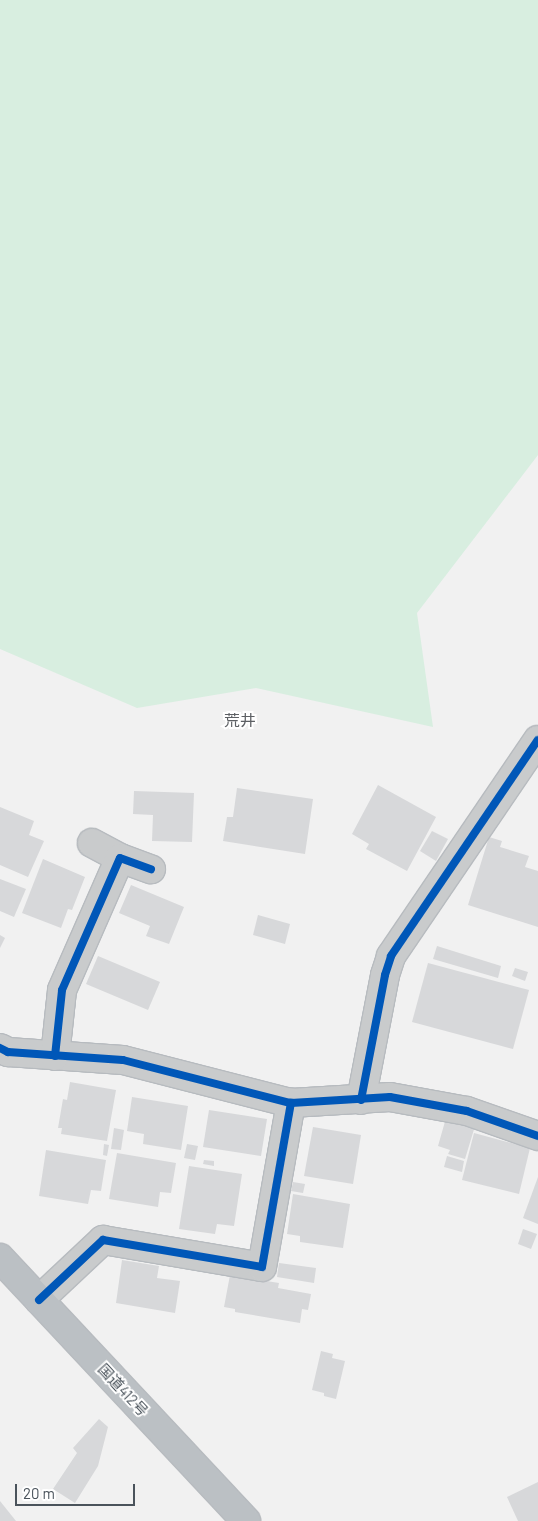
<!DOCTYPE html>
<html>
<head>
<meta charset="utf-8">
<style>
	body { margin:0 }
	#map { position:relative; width:538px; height:1521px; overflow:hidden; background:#f1f1f1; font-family:Barlow,"Noto Sans JP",sans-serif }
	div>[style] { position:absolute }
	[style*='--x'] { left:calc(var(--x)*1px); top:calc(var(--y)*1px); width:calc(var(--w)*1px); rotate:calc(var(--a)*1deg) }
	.green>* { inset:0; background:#d8eee0 }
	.building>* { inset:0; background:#d7d8da }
	.roads { filter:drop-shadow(1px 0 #b7bbbf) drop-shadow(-1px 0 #b7bbbf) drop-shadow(0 1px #b7bbbf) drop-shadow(0 -1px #b7bbbf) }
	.street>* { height:28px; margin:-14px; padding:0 14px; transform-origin:14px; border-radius:14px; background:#c9cbcc }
	.highway>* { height:28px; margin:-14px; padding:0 14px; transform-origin:14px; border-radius:14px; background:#bbc0c4 }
	.cycleway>* { height:8px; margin:-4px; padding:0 4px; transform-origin:4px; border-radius:4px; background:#0057b8 }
	span { translate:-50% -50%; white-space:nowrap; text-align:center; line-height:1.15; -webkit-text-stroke:4px #fff; paint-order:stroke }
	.street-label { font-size:15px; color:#4a535b }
	.neighbourhood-label { font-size:16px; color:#5d6064 }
	.scale { position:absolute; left:15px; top:1484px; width:120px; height:22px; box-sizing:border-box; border:2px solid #4a535b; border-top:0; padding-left:6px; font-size:15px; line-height:18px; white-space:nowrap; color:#4a535b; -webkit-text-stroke:4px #fff; paint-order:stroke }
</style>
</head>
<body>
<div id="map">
	<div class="green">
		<i style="clip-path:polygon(0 0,538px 0,538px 455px,417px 613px,433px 727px,256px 688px,137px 708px,0 649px)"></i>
	</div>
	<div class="building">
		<i style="clip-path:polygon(378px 785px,436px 817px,407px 871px,366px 849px,369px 844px,352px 834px)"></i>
		<i style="clip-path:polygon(237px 788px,313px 799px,305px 854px,223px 841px,227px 817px,233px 817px)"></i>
		<i style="clip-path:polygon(134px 791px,194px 793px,192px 842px,152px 841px,153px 815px,133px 814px)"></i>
		<i style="clip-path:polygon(0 807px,34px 821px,29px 835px,44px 841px,28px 877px,0 865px)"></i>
		<i style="clip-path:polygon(432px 831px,448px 839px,436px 861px,420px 851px)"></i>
		<i style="clip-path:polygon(489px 837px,502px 841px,500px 847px,529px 856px,525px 867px,538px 871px,538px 927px,468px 905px)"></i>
		<i style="clip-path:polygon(43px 859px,85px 877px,72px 910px,68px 909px,61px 928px,22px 913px)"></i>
		<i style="clip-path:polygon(0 879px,26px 889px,14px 917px,0 911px)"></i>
		<i style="clip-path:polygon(131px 885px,184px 907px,169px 944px,146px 936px,150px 926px,119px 913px)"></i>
		<i style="clip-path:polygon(258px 915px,290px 924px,285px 944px,253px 935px)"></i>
		<i style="clip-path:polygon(0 935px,5px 938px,0 948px)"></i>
		<i style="clip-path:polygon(437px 946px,501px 966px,498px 978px,433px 959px)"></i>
		<i style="clip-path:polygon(98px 956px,160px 982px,148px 1010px,86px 984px)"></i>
		<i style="clip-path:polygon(428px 963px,529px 990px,513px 1049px,412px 1022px)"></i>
		<i style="clip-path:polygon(515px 968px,528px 972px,525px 981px,512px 976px)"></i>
		<i style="clip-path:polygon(70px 1082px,116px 1090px,107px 1141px,61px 1134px,62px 1128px,58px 1128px,63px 1099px,67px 1100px)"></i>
		<i style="clip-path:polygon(132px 1097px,188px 1106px,181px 1150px,143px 1144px,144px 1134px,127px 1131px)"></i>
		<i style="clip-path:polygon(209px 1110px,267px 1119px,261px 1156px,203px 1147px)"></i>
		<i style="clip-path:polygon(446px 1118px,475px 1126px,465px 1159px,448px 1154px,450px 1150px,438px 1146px)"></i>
		<i style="clip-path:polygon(313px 1127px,361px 1135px,353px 1184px,304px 1176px)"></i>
		<i style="clip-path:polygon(114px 1128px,124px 1130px,121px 1150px,111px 1149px)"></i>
		<i style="clip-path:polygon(474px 1133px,530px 1148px,519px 1194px,462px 1180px)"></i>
		<i style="clip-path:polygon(104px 1144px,109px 1145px,107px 1156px,103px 1155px)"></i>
		<i style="clip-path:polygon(187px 1144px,198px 1146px,195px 1160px,184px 1158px)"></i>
		<i style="clip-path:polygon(46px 1150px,106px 1160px,101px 1191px,91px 1190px,88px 1204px,39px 1196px)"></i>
		<i style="clip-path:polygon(117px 1153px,176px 1163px,171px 1193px,160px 1192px,158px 1207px,109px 1199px)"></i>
		<i style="clip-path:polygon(447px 1156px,464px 1161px,462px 1172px,444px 1167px)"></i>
		<i style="clip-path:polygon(204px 1160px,214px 1161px,214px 1166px,203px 1164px)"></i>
		<i style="clip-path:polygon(189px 1166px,242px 1174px,234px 1226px,217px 1224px,215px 1234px,179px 1229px)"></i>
		<i style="clip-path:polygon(538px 1177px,538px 1224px,523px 1218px)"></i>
		<i style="clip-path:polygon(293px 1182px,305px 1184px,303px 1193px,291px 1191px)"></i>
		<i style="clip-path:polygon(293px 1194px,350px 1204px,343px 1248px,300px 1242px,300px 1236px,287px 1234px)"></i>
		<i style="clip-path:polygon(523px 1229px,537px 1234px,531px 1249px,518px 1244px)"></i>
		<i style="clip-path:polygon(122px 1260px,159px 1266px,157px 1278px,180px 1281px,175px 1313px,116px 1303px)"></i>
		<i style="clip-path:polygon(279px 1263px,316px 1268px,314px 1283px,277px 1277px)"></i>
		<i style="clip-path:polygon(230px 1275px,279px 1283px,278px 1288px,311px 1294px,308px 1310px,302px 1309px,300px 1323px,235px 1312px,235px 1309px,224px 1307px)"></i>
		<i style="clip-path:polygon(321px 1351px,333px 1354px,332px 1358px,345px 1361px,336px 1399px,324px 1396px,324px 1393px,312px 1390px)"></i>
		<i style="clip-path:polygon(99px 1419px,108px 1427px,98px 1466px,75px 1503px,53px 1489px,77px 1453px,73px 1448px)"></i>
		<i style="clip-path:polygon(538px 1482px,538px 1521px,518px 1521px,507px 1497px)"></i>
		<i style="clip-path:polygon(0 1501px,16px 1521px,0 1521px)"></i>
	</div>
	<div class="roads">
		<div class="street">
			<i style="--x:92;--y:843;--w:32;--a:28"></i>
			<i style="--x:0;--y:1048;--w:9;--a:27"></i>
			<i style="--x:8;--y:1052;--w:115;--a:4"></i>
			<i style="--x:123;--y:1060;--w:173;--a:14.4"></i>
			<i style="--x:291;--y:1103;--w:99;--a:-3.5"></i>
			<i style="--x:390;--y:1097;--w:78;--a:10.3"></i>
			<i style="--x:467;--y:1111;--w:75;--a:19.4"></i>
			<i style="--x:55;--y:1056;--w:66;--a:-83.9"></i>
			<i style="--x:62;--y:990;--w:144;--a:-66.3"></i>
			<i style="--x:120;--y:858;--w:33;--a:20"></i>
			<i style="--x:361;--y:1100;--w:127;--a:-79.1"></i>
			<i style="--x:385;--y:975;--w:20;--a:-72"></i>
			<i style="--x:391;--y:956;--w:261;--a:-55.8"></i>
			<i style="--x:39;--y:1300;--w:88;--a:-43.2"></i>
			<i style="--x:103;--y:1240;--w:161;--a:9.6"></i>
			<i style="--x:262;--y:1267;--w:167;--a:-80"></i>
		</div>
		<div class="highway">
			<i style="--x:0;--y:1258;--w:360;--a:46.9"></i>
		</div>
	</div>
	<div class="cycleway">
		<i style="--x:0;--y:1048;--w:9;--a:27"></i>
		<i style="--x:8;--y:1052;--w:115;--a:4"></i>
		<i style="--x:123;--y:1060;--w:173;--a:14.4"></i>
		<i style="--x:291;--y:1103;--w:99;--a:-3.5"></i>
		<i style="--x:390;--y:1097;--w:78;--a:10.3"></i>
		<i style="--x:467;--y:1111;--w:75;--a:19.4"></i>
		<i style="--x:55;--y:1056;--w:66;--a:-83.9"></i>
		<i style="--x:62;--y:990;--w:144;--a:-66.3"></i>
		<i style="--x:120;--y:858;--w:33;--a:20"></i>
		<i style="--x:361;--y:1100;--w:127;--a:-79.1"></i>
		<i style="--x:385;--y:975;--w:20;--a:-72"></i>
		<i style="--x:391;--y:956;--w:261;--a:-55.8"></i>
		<i style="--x:39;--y:1300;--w:88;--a:-43.2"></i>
		<i style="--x:103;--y:1240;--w:161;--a:9.6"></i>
		<i style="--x:262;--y:1267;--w:167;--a:-80"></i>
	</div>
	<div class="street-label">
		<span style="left:123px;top:1390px;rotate:47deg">国道412号</span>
	</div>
	<div class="neighbourhood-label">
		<span style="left:240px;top:720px">荒井</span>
	</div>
	<div class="scale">20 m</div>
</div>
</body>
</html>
